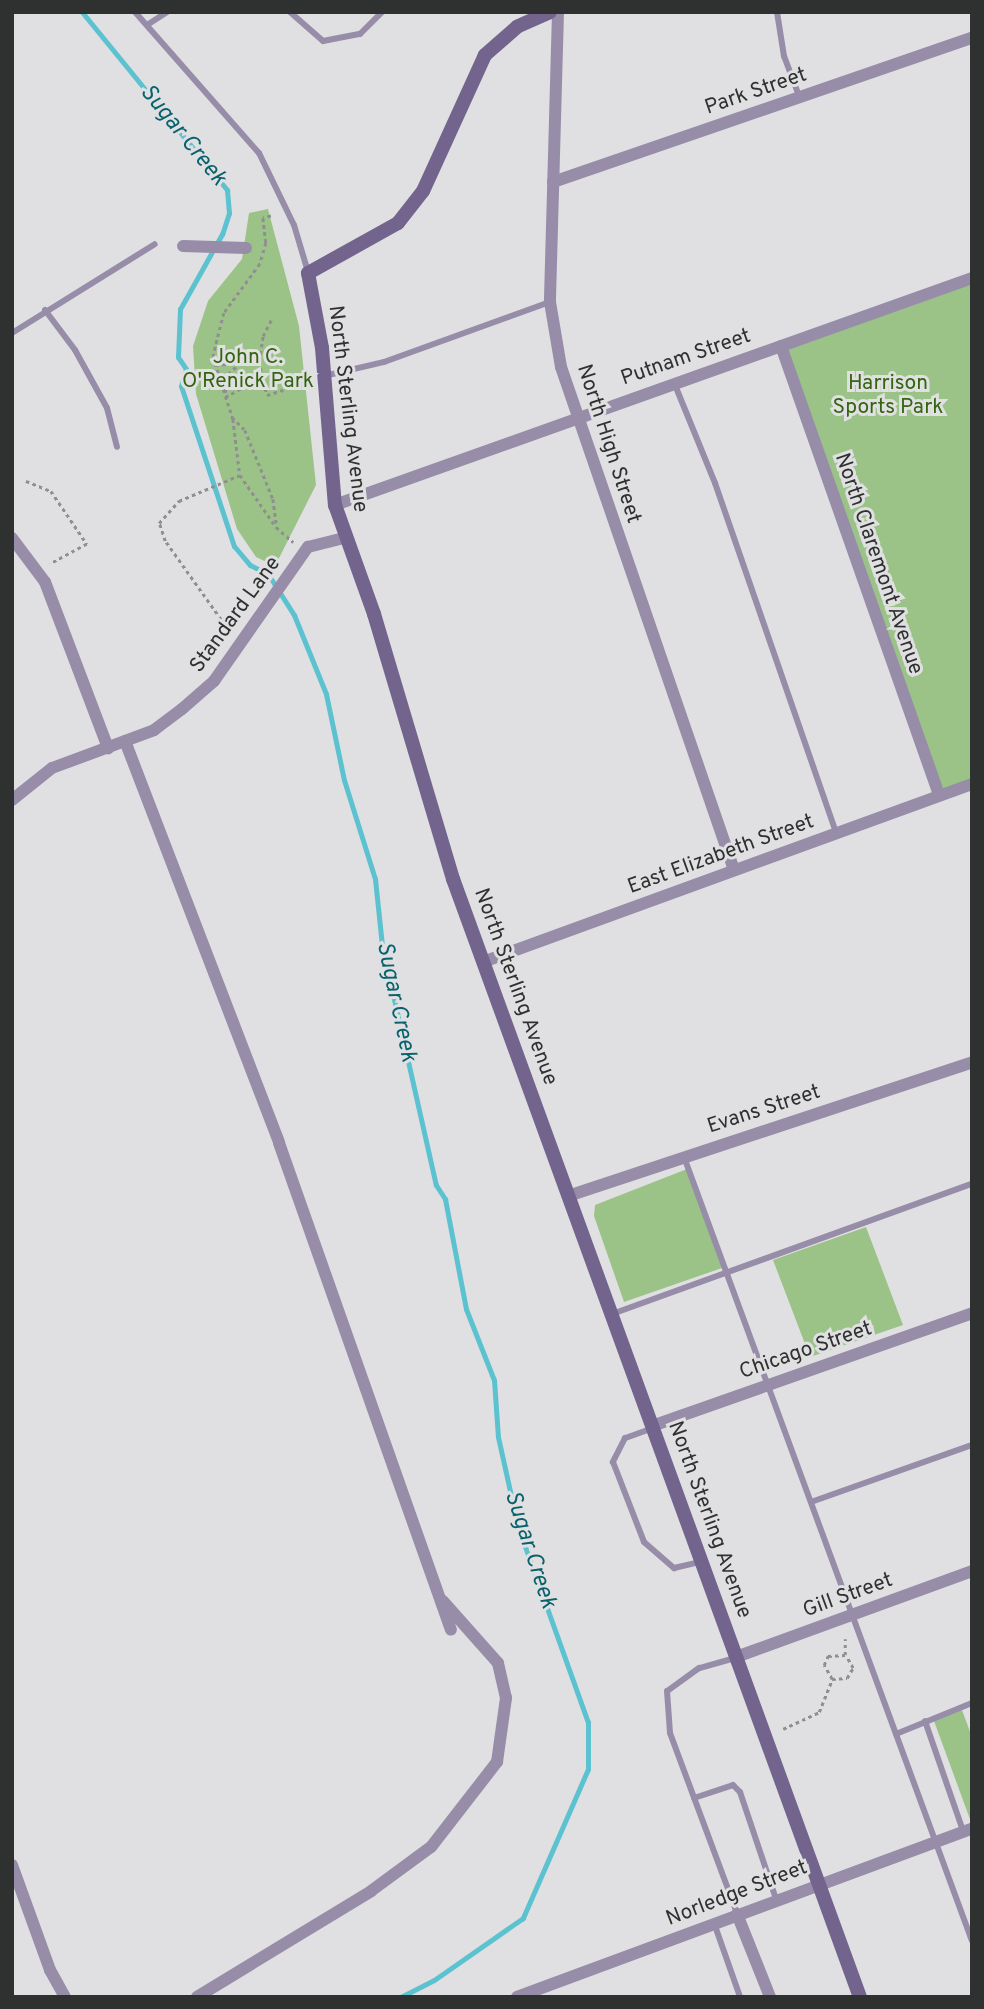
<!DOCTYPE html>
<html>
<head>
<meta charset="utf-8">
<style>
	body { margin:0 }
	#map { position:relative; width:984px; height:2009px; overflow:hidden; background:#e0e0e2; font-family:Overpass,sans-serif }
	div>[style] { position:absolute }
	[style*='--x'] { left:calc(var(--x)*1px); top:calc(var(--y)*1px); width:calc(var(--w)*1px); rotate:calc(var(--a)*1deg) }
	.green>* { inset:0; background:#9bc387 }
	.stream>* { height:5px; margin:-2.5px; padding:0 2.5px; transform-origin:2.5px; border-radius:2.5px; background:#5cc2cf }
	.path>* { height:2.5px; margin-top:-1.25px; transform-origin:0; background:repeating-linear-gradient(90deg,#8f8f91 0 3.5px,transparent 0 7px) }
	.service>* { height:6px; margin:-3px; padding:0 3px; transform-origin:3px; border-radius:3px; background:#978da9 }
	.minor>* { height:12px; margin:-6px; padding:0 6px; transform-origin:6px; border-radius:6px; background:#978da9 }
	.secondary>* { height:14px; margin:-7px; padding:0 7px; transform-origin:7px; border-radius:7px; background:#73648e }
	span { translate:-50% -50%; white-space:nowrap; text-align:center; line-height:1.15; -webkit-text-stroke:6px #e0e0e2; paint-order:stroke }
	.street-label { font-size:21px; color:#2f3030 }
	.park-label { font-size:21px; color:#32650d }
	.water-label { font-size:23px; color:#08626c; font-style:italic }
	.frame { position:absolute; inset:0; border:14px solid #2f3030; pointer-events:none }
</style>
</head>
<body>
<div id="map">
	<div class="green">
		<i style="clip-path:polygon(268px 209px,299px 326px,316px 485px,275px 566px,256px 557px,237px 529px,196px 394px,193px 346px,208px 301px,242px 259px,249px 213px)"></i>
		<i style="clip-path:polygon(972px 278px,972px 784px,939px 795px,781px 346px)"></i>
		<i style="clip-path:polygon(687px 1169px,722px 1268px,624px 1302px,594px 1216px,595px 1205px)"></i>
		<i style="clip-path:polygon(866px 1227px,903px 1325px,810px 1357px,773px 1260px)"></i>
		<i style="clip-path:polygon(962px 1710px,972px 1737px,971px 1822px,934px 1721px)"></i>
	</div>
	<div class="stream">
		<i style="--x:82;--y:12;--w:230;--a:50.8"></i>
		<i style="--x:227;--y:190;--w:23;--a:85"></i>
		<i style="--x:229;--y:213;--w:22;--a:108"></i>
		<i style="--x:222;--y:234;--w:86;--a:119.2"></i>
		<i style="--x:180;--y:309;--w:48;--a:92.4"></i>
		<i style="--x:178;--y:357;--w:14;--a:56"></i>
		<i style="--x:186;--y:369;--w:18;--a:106"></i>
		<i style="--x:181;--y:386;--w:169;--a:71.7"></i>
		<i style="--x:234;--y:546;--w:25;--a:50"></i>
		<i style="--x:250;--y:565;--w:20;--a:27"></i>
		<i style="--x:268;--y:574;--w:49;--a:57.6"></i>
		<i style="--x:294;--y:615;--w:85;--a:67.9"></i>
		<i style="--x:326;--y:694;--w:88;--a:78.2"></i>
		<i style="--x:344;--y:780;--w:104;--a:72.6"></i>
		<i style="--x:375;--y:879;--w:67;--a:84"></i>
		<i style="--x:382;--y:946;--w:245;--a:77.3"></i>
		<i style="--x:436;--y:1185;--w:17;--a:57"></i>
		<i style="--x:445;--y:1199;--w:112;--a:79.2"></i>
		<i style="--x:466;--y:1309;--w:76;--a:68.5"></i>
		<i style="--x:494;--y:1380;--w:57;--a:86"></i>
		<i style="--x:498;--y:1437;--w:92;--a:77.5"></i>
		<i style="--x:518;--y:1527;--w:207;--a:70.3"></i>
		<i style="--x:588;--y:1722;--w:47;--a:90"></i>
		<i style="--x:588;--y:1769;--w:163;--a:113.6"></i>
		<i style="--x:523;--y:1918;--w:108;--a:145.1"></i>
		<i style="--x:434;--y:1980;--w:38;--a:153"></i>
	</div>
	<div class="path">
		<i style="--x:271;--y:216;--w:8;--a:166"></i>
		<i style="--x:263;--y:218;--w:25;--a:83"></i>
		<i style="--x:266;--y:243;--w:22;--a:106"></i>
		<i style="--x:260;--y:264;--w:61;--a:126.3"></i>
		<i style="--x:224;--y:313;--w:44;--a:104.3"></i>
		<i style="--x:213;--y:356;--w:66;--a:72.4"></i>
		<i style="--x:233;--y:419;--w:56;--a:82.9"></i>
		<i style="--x:240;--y:475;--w:63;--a:55.3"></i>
		<i style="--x:276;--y:527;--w:23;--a:41"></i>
		<i style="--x:259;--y:361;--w:35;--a:77"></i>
		<i style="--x:267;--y:395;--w:17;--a:-17"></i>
		<i style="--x:215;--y:365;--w:44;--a:-5.2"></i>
		<i style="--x:259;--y:361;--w:25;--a:-81"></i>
		<i style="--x:263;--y:336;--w:20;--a:-63"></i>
		<i style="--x:225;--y:393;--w:19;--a:-81"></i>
		<i style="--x:228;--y:374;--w:15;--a:-42"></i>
		<i style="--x:225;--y:397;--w:27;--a:-28"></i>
		<i style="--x:232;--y:417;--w:18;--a:45"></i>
		<i style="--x:245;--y:430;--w:74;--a:67.9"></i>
		<i style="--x:273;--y:499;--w:29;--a:82"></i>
		<i style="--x:26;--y:481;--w:27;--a:22"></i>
		<i style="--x:51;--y:491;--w:64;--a:55.8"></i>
		<i style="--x:87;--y:544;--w:42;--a:151.6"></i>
		<i style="--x:229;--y:631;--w:110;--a:-125.4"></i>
		<i style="--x:165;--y:541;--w:19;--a:-108"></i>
		<i style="--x:159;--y:523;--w:30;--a:-48"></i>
		<i style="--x:179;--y:501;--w:66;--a:-23.1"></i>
		<i style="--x:832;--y:1679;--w:15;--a:-4"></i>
		<i style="--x:847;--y:1678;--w:12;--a:-59"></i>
		<i style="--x:853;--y:1668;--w:14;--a:-120"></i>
		<i style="--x:783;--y:1729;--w:40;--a:-25"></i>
		<i style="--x:819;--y:1712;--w:35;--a:-68"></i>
		<i style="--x:832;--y:1679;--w:16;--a:-120"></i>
		<i style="--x:824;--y:1665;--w:10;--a:-66"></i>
		<i style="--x:828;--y:1656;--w:17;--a:-3"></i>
		<i style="--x:845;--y:1655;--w:16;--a:-90"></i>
	</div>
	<div class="service">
		<i style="--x:135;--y:12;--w:188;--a:48.7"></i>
		<i style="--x:259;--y:153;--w:80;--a:64.1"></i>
		<i style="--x:294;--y:225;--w:49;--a:73.4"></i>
		<i style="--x:290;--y:12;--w:44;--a:41.3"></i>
		<i style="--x:323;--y:41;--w:38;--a:-11"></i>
		<i style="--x:360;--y:34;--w:31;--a:-45"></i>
		<i style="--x:777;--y:12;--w:45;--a:81"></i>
		<i style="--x:784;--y:56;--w:43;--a:69.4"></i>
		<i style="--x:147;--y:25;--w:24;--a:-33"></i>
		<i style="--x:45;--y:310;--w:50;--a:53.1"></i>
		<i style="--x:75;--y:350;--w:66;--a:61.1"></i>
		<i style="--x:107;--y:408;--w:40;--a:75.6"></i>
		<i style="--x:12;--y:333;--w:168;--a:-31.9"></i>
		<i style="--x:324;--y:376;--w:62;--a:-13.1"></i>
		<i style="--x:384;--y:362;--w:177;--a:-19.9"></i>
		<i style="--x:675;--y:385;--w:106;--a:67.8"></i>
		<i style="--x:715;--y:483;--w:370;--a:70.9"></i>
		<i style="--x:684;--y:1157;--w:835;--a:69.83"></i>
		<i style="--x:612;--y:1314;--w:383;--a:-19.9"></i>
		<i style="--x:653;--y:1428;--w:30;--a:160"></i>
		<i style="--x:625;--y:1438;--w:27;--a:117"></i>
		<i style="--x:613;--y:1462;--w:86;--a:68.8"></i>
		<i style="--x:644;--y:1542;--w:40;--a:41"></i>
		<i style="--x:674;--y:1568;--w:27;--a:-13"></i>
		<i style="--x:811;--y:1502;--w:171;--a:-19.5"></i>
		<i style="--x:735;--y:1658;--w:37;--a:164"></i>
		<i style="--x:699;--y:1668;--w:39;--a:144"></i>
		<i style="--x:667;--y:1691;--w:42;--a:85.9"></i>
		<i style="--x:670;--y:1733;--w:192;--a:69.6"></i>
		<i style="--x:925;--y:1721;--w:116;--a:70.9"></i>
		<i style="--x:896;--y:1734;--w:82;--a:-22.2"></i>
		<i style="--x:694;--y:1798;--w:41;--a:-18.4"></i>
		<i style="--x:733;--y:1785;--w:10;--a:45"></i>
		<i style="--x:740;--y:1792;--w:113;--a:71.4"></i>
		<i style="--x:714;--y:1923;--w:78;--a:70.6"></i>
	</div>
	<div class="minor">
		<i style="--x:558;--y:12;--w:290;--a:91.6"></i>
		<i style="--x:550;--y:302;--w:66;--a:80.4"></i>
		<i style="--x:561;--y:367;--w:532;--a:71.02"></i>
		<i style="--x:553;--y:182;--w:443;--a:-19"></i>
		<i style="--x:183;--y:246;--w:63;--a:1.8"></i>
		<i style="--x:781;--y:346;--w:476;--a:70.6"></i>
		<i style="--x:335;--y:505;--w:676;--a:-19.61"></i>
		<i style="--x:12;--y:538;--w:55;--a:53.1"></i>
		<i style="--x:45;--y:582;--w:178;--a:69.2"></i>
		<i style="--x:125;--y:741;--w:430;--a:69"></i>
		<i style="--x:279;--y:1143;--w:516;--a:70.55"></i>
		<i style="--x:12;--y:800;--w:51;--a:-38.7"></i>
		<i style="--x:52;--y:768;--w:109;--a:-20.4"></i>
		<i style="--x:154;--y:730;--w:35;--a:-37"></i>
		<i style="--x:182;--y:709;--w:43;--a:-41.2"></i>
		<i style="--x:214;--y:681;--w:164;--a:-55"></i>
		<i style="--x:308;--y:547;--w:37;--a:-14"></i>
		<i style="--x:483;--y:962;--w:520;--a:-20"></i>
		<i style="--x:568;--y:1196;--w:426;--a:-18.3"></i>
		<i style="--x:652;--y:1426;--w:339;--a:-19.4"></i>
		<i style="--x:736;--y:1657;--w:251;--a:-20"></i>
		<i style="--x:12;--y:1865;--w:112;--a:70.1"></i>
		<i style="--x:50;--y:1970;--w:31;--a:61"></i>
		<i style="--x:737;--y:1914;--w:89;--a:68.3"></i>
		<i style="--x:197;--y:1997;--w:204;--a:-31.3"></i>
		<i style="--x:371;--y:1891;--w:74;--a:-36.3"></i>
		<i style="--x:431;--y:1847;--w:108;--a:-52.2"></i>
		<i style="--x:497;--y:1762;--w:65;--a:-82"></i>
		<i style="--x:506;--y:1698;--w:36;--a:-103"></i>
		<i style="--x:498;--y:1663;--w:83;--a:-131.6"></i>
		<i style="--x:517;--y:1997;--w:485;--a:-20.3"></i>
	</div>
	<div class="secondary">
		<i style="--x:550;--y:12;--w:36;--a:156"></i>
		<i style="--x:517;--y:27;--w:43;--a:138.8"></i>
		<i style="--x:485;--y:55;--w:149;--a:114.5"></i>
		<i style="--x:423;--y:191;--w:41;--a:128"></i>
		<i style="--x:398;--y:223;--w:103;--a:150.9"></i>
		<i style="--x:308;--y:273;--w:76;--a:79.4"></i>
		<i style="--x:322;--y:348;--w:158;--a:85.3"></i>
		<i style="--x:335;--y:505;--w:116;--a:70.3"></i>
		<i style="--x:374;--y:614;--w:277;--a:73.4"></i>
		<i style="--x:453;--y:879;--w:1190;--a:70"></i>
	</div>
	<div class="street-label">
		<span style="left:756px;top:92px;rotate:-19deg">Park Street</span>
		<span style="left:686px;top:358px;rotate:-19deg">Putnam Street</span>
		<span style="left:347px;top:409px;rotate:83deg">North Sterling Avenue</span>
		<span style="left:608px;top:444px;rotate:72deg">North High Street</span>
		<span style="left:878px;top:564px;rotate:71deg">North Claremont Avenue</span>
		<span style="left:236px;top:615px;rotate:-54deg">Standard Lane</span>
		<span style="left:721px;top:855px;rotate:-20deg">East Elizabeth Street</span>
		<span style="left:515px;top:987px;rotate:70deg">North Sterling Avenue</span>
		<span style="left:764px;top:1110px;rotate:-18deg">Evans Street</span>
		<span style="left:806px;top:1351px;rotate:-19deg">Chicago Street</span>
		<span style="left:709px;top:1520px;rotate:70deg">North Sterling Avenue</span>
		<span style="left:848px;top:1596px;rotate:-20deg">Gill Street</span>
		<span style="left:737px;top:1894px;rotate:-21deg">Norledge Street</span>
	</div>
	<div class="park-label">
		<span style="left:248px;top:370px">John C.<br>O'Renick Park</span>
		<span style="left:888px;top:396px">Harrison<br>Sports Park</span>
	</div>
	<div class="water-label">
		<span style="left:182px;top:136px;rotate:51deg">Sugar Creek</span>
		<span style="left:395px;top:1002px;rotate:78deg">Sugar Creek</span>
		<span style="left:529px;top:1550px;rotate:72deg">Sugar Creek</span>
	</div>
	<div class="frame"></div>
</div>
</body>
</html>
